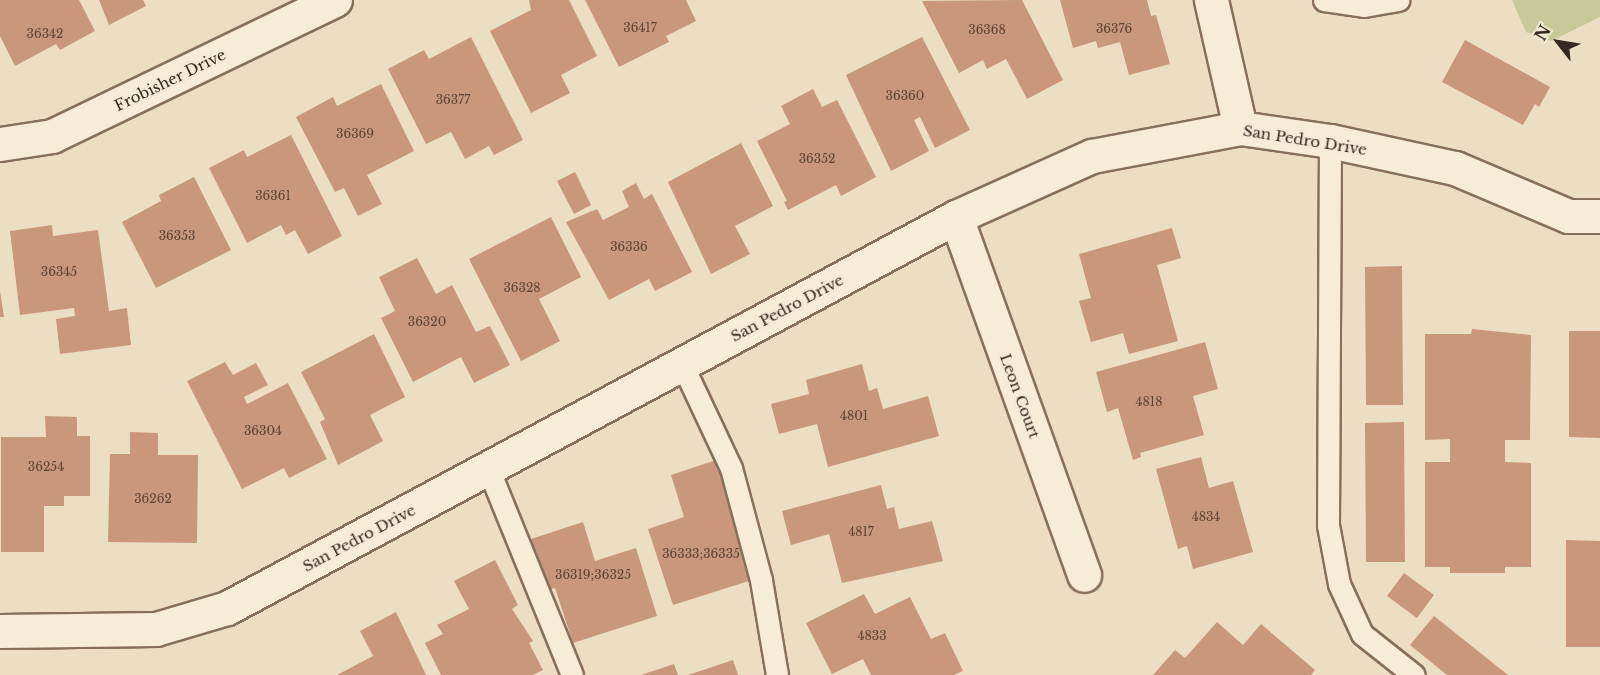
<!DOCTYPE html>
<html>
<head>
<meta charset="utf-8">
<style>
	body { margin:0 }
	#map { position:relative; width:1600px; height:675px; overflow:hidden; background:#ecdec3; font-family:"Libre Baskerville",serif }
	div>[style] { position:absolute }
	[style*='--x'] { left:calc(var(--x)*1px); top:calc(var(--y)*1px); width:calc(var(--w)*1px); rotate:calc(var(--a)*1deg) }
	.green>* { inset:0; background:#c7ca98 }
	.building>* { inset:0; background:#c9977b }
	.roads { filter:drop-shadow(2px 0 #86705b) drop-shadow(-2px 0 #86705b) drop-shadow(0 2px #86705b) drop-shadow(0 -2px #86705b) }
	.lane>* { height:21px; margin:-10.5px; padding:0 10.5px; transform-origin:10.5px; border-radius:10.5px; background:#f7ecd6 }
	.street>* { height:33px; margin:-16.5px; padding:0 16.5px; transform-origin:16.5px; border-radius:16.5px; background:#f7ecd6 }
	span { translate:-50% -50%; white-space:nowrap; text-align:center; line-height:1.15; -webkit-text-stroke:4.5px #f4e9d3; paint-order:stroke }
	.number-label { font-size:12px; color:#5b4435 }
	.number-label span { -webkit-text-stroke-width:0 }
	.street-label { font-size:15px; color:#36291e }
	.north { position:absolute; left:1528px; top:12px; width:60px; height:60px; -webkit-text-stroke:4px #f4e9d3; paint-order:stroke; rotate:301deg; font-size:16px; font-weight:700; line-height:24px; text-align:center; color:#36291e }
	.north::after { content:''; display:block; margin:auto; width:21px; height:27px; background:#36291e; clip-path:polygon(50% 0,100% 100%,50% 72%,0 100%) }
</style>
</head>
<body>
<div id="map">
	<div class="green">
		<i style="clip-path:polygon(1512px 0,1600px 0,1600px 17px,1551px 41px,1526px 32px)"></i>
	</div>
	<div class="building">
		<i style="clip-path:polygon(0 0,79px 0,95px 31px,60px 50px,56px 44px,15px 66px,0 36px)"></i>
		<i style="clip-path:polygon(99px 0,143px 0,146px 6px,109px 25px)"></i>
		<i style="clip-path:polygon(529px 0,569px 0,597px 56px,561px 75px,570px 93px,531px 113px,490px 31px,531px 10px)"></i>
		<i style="clip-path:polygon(585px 0,686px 0,696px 21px,666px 36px,669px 42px,619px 67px)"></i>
		<i style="clip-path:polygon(1022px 0,1063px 80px,1027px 99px,1006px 59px,987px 69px,983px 60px,959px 73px,922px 1px)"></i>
		<i style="clip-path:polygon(1060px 0,1147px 0,1151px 16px,1156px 15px,1170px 64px,1129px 75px,1120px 42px,1098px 48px,1096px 41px,1073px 48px)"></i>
		<i style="clip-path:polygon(471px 37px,523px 140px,494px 155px,489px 146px,465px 159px,451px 132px,426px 144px,388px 69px,424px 50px,429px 59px)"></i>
		<i style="clip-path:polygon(922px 37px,970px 130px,935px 148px,920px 117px,914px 120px,929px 151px,891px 171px,846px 75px)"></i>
		<i style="clip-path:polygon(1465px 40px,1550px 87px,1539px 107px,1535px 104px,1523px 125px,1442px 82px)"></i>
		<i style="clip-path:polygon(381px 84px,414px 151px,367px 175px,382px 204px,358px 216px,344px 188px,335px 192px,296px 117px,333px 97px,337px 106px)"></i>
		<i style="clip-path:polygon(813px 89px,822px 107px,837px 100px,876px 177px,841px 196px,836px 185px,788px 210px,784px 202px,787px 201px,757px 141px,790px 124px,781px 106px)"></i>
		<i style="clip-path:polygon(291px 135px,342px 236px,308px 254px,295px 230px,286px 235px,281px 225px,247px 243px,209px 168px,244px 150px,247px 157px)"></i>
		<i style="clip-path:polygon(741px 143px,773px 206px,735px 226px,750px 254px,711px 274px,668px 182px)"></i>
		<i style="clip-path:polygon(575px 172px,591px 205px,574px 214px,557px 181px)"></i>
		<i style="clip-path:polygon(194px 177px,231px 250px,156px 288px,122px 222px,161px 201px,159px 195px)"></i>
		<i style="clip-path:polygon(636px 183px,644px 199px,652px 194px,692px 272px,655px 291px,649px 279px,609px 300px,566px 222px,597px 209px,603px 220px,629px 207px,622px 191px)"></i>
		<i style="clip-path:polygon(551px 217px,581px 277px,539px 299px,560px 341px,521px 361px,469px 259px)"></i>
		<i style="clip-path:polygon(52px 225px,53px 236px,98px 230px,109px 311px,127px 308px,131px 345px,60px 354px,56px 319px,75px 316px,74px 308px,20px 315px,10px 231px)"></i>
		<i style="clip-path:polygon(1172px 228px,1181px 258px,1157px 265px,1178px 341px,1129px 354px,1123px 333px,1091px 342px,1079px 301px,1091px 298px,1079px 254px)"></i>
		<i style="clip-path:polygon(417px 258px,436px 294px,452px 285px,476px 332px,490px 326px,510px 365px,474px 383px,461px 357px,413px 382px,381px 318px,395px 311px,379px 277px)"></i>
		<i style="clip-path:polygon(1402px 266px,1403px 405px,1366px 405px,1365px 267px)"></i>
		<i style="clip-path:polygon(0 291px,4px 317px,0 317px)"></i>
		<i style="clip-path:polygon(1472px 329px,1531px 335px,1530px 440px,1505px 440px,1505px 462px,1531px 463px,1531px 567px,1505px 567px,1505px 573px,1450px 573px,1450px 567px,1425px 567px,1425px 462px,1450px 462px,1450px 439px,1425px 440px,1425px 334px,1471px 334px)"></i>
		<i style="clip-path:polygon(1569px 331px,1600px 331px,1600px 438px,1569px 437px)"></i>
		<i style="clip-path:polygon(374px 334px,405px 397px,370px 415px,383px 441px,338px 465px,320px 422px,325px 419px,301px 372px)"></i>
		<i style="clip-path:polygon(1205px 342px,1218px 389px,1193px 396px,1204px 435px,1140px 453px,1141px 457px,1133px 460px,1118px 408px,1107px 412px,1096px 372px)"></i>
		<i style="clip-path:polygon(225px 362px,233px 375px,256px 363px,268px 385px,244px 397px,247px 404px,288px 383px,327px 459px,289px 478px,284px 468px,242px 489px,187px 381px)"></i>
		<i style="clip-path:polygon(862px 364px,869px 391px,877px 388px,883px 409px,928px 396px,939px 436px,828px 467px,817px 424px,779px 434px,771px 404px,809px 394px,806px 380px)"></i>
		<i style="clip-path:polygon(45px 416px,77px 417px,77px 436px,90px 436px,90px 496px,64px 496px,64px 506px,44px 506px,44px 552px,1px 552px,1px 437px,46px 437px)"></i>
		<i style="clip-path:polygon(1404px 422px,1405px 562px,1366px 562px,1365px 423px)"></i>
		<i style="clip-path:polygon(130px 432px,158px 433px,158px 455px,198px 455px,197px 543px,108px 542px,110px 454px,130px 454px)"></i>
		<i style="clip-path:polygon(1201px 457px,1209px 488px,1233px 481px,1253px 552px,1193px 569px,1187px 546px,1178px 549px,1156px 469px)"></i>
		<i style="clip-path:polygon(716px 460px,755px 579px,673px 605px,648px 529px,684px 517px,671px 475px)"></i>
		<i style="clip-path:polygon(881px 485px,887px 509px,894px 507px,899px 529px,932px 521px,943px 561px,842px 583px,829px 534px,791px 545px,782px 511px)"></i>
		<i style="clip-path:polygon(583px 522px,595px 561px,636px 548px,657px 616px,573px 643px,555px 588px,548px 590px,531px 539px)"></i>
		<i style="clip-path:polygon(1566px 540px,1600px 541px,1600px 647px,1566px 647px)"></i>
		<i style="clip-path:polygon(495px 560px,518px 605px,512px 609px,533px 641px,529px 643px,543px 670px,533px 675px,441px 675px,425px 643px,443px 634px,437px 625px,469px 609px,454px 581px)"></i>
		<i style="clip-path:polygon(1404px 573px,1434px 595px,1417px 618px,1387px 596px)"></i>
		<i style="clip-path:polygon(864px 594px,875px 614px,910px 597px,931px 639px,945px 633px,963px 671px,954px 675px,871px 675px,863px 659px,832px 674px,806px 623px)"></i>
		<i style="clip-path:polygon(396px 612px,426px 675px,337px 675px,373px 656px,360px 631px)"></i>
		<i style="clip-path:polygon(1434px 616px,1508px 675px,1447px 675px,1410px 645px)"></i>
		<i style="clip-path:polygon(1217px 622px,1243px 645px,1261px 624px,1315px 670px,1311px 675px,1153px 675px,1175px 650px,1185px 658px)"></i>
		<i style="clip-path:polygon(733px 660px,738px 675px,688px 675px)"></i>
		<i style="clip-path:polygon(674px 664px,678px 675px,641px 675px)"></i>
	</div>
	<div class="roads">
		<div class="lane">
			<i style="--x:1324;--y:0;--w:40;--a:8.5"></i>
			<i style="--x:1364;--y:6;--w:35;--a:-10"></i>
			<i style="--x:1330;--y:141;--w:384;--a:90.3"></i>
			<i style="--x:1328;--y:525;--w:60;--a:79.4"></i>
			<i style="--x:1339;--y:584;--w:55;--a:65.3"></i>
			<i style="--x:1362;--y:634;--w:66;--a:38.3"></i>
			<i style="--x:682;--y:364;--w:115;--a:64.8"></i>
			<i style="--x:731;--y:468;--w:116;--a:75"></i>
			<i style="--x:761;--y:580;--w:96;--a:80.4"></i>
			<i style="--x:488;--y:468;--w:223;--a:67.9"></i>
		</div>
		<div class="street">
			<i style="--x:1211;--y:0;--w:131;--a:77.2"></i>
			<i style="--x:0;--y:144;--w:53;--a:-8.7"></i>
			<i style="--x:52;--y:136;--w:314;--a:-25.7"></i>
			<i style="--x:956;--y:217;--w:380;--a:70.3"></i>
			<i style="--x:0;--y:631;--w:156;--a:-0.7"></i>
			<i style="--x:156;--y:629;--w:74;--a:-16.5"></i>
			<i style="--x:227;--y:608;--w:827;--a:-28.21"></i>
			<i style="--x:956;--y:217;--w:149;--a:-24.2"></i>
			<i style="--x:1092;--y:156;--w:151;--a:-10.7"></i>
			<i style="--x:1240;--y:128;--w:91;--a:8.2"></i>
			<i style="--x:1330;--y:141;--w:128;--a:12.2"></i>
			<i style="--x:1455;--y:168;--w:123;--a:23"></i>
			<i style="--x:1568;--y:216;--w:32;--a:0"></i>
		</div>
	</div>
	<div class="number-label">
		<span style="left:640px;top:28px">36417</span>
		<span style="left:1114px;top:29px">36376</span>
		<span style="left:987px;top:30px">36368</span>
		<span style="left:45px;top:34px">36342</span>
		<span style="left:905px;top:96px">36360</span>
		<span style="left:453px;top:100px">36377</span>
		<span style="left:355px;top:134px">36369</span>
		<span style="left:817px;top:159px">36352</span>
		<span style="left:273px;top:196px">36361</span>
		<span style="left:177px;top:236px">36353</span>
		<span style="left:629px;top:247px">36336</span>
		<span style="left:59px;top:272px">36345</span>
		<span style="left:522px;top:288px">36328</span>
		<span style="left:427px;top:322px">36320</span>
		<span style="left:1149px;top:402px">4818</span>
		<span style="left:854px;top:416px">4801</span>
		<span style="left:263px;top:431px">36304</span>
		<span style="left:46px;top:467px">36254</span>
		<span style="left:153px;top:499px">36262</span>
		<span style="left:1206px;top:517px">4834</span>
		<span style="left:861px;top:532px">4817</span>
		<span style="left:701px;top:554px">36333;36335</span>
		<span style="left:593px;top:575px">36319;36325</span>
		<span style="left:872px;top:636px">4833</span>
	</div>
	<div class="street-label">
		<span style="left:170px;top:80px;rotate:-26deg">Frobisher Drive</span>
		<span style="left:1305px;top:140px;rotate:9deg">San Pedro Drive</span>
		<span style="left:787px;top:308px;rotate:-28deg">San Pedro Drive</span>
		<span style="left:1020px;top:396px;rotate:70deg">Leon Court</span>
		<span style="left:359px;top:538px;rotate:-28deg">San Pedro Drive</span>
	</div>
	<div class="north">N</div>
</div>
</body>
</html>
